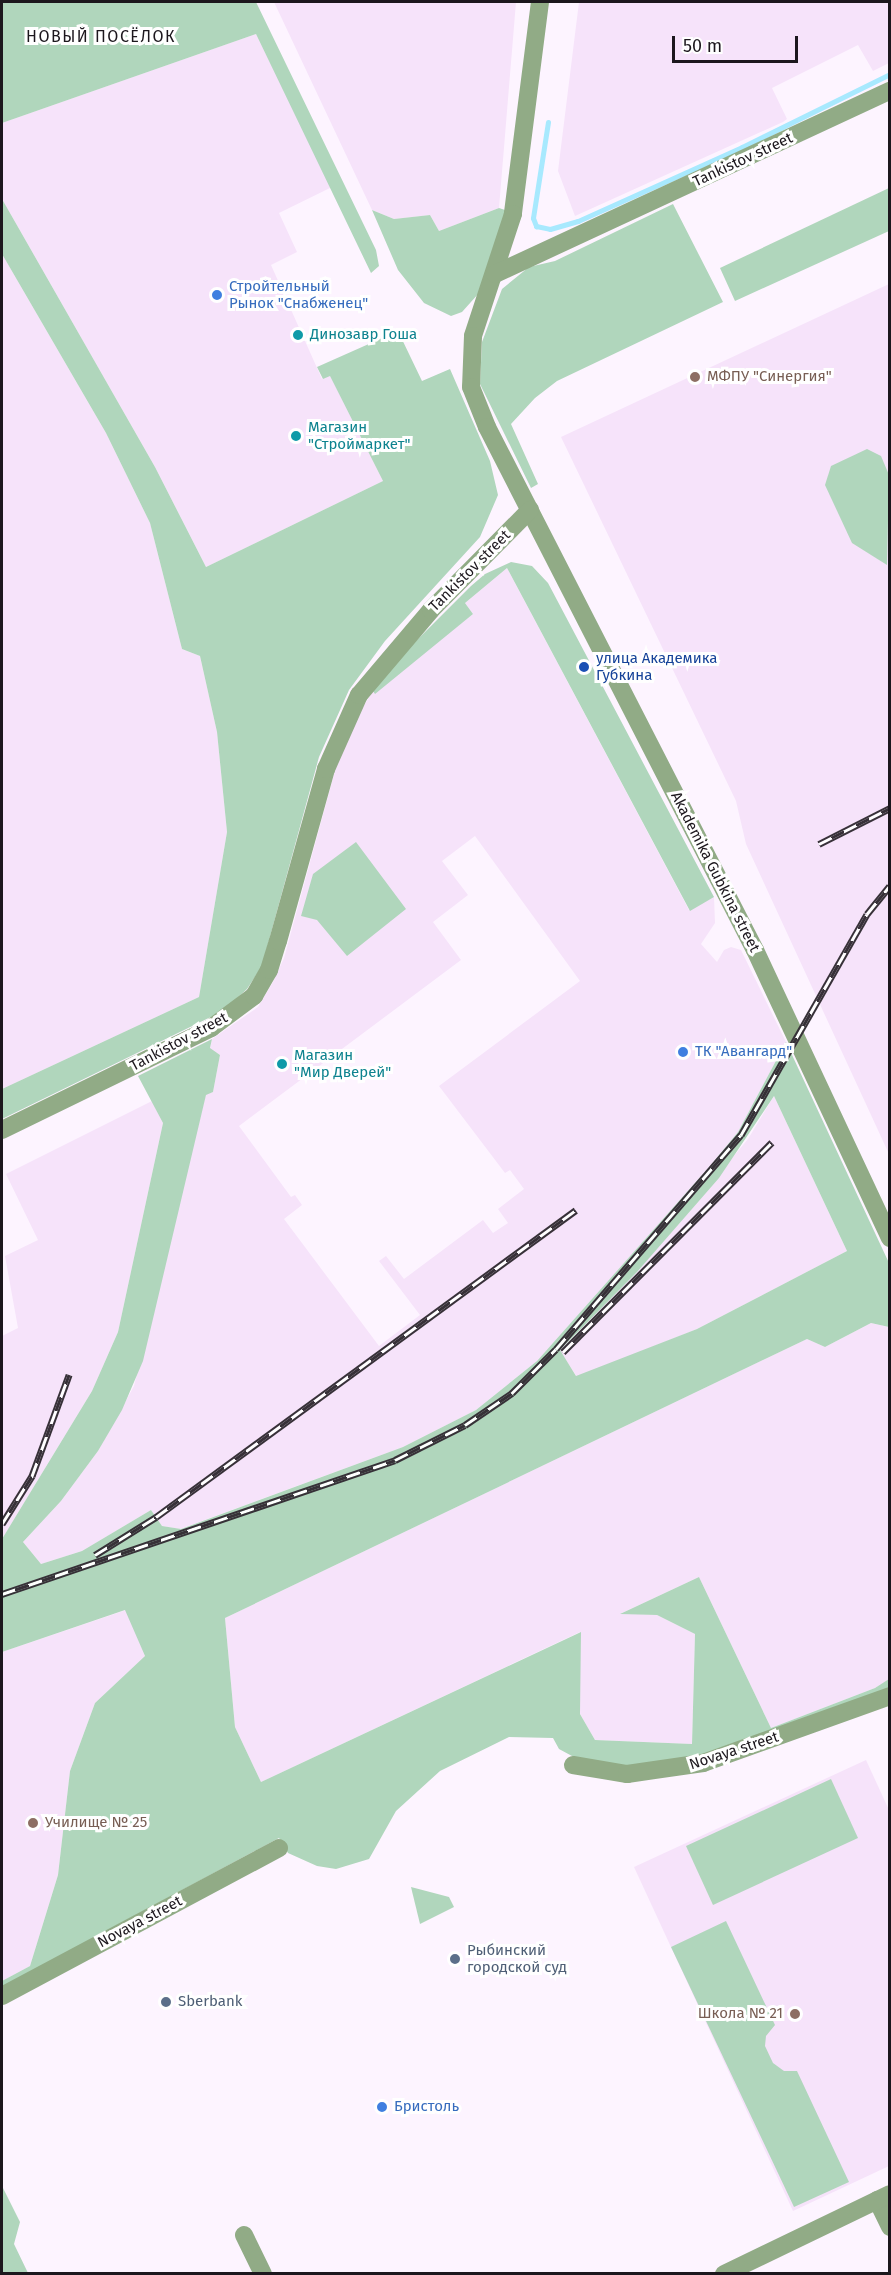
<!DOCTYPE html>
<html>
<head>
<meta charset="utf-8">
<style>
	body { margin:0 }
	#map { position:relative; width:891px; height:2275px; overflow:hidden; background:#fdf4ff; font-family:"Fira Sans",sans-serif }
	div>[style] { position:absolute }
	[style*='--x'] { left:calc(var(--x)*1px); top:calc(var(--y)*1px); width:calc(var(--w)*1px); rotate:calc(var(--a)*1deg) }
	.built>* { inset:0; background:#f6e3fa }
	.green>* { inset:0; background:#b0d6bc }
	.stream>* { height:5px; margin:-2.5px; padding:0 2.5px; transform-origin:2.5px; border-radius:2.5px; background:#a8e9fe }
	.minor>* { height:18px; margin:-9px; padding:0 9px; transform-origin:9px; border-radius:9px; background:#91ab86 }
	.rail>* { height:7px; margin-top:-3.5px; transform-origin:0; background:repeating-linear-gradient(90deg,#fff 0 14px,#373138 0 28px); box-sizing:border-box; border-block:2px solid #373138 }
	.dots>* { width:16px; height:16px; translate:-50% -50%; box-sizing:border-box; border:3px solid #fff; border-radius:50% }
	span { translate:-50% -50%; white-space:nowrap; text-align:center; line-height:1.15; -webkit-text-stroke:6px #fff; paint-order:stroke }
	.street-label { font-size:15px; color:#1c171d }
	.shop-label { font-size:15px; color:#366cbe }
	.left { translate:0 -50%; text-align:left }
	.culture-label { font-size:15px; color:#0d838f }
	.education-label { font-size:15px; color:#785e54 }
	.right { translate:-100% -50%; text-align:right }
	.transit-label { font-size:15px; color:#164399 }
	.service-label { font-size:15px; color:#4e5e75 }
	.neighbourhood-label { font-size:16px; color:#1c171d; letter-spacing:1.5px }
	.frame { position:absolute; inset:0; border:3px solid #1c171d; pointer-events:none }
	.scale { position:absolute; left:672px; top:36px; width:126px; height:27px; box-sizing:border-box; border:3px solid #1c171d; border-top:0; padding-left:8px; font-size:18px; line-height:21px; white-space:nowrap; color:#1c171d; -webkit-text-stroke:4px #fff; paint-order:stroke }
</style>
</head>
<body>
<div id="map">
	<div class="built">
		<i style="clip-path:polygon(274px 2px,516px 2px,499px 208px,439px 231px,430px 215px,394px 219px,372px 210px)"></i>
		<i style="clip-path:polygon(579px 2px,889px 2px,889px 63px,873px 71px,858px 45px,772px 88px,787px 119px,783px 122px,575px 216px,558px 171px)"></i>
		<i style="clip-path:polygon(256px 34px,332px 187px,279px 213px,297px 252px,271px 265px,322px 379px,330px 375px,383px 481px,206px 567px,155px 467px,2px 199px,2px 123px)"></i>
		<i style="clip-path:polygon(2px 254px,106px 433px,150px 523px,182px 649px,200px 656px,217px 732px,227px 832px,199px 997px,2px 1089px)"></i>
		<i style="clip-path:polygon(889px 284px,889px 1154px,746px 844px,736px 801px,561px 437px)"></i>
		<i style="clip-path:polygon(evenodd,507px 568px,689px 910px,714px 897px,715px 923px,701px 944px,717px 962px,724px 950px,731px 947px,741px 950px,786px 1042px,738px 1132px,710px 1166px,537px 1361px,476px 1410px,403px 1447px,180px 1529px,162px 1526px,151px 1510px,82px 1551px,41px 1564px,23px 1542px,61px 1501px,98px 1451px,134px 1386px,206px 1094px,213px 1092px,220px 1055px,210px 1049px,212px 1039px,258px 1007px,273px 982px,284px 958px,339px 756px,361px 710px,373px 691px,473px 614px,465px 603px,507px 568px,475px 836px,580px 981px,439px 1086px,505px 1173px,510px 1170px,524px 1189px,498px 1209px,508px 1223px,493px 1233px,483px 1220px,404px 1279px,386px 1256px,379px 1261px,420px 1315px,379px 1346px,284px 1219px,302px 1205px,295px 1195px,291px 1197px,239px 1126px,461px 960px,433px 922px,468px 895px,442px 861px,475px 836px)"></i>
		<i style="clip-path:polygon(774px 1096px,847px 1251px,697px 1329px,577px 1377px,560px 1351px,637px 1272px,748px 1139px)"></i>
		<i style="clip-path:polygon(152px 1101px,163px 1123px,118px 1332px,92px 1391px,2px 1539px,2px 1336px,18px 1328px,5px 1256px,38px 1240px,6px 1174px)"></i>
		<i style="clip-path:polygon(871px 1323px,889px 1327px,890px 1679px,875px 1688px,771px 1728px,699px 1577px,622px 1613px,657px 1615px,695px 1634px,692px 1744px,595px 1740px,580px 1714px,580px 1632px,261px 1782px,235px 1727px,225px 1618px,807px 1339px,825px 1347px)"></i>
		<i style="clip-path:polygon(126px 1610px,145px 1656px,95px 1703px,70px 1771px,58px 1875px,30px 1966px,2px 1981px,2px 1652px)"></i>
		<i style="clip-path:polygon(866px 1760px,889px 1810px,889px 2166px,793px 2211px,634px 1867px)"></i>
	</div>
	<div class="green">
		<i style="clip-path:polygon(2px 2px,256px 2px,376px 250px,379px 266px,371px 273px,256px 34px,2px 123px)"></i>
		<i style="clip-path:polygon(889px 188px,889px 231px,735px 301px,720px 268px)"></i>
		<i style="clip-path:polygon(2px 199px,155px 467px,206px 567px,383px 481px,330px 376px,323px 379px,317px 367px,398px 331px,422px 381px,450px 369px,490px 461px,498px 495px,480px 537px,385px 641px,349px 690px,319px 757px,262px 966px,247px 989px,223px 1011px,2px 1119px,2px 1089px,199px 997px,227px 832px,217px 732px,200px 656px,182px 649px,150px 523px,106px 433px,2px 254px)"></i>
		<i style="clip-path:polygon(673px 204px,723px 302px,557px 381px,535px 398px,511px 424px,538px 484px,531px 488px,480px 384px,482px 342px,502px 289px,529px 267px,555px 261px)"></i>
		<i style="clip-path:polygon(499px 208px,508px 211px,479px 293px,462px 312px,451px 316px,424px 303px,398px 270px,372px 210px,394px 219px,430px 215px,439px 231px)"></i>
		<i style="clip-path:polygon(867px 449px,881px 456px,889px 475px,887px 565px,852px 543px,825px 485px,831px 466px)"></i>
		<i style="clip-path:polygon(511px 562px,532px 566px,548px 583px,714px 897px,690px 911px,507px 568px,465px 603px,473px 614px,375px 694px,373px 691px,407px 650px,471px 586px,485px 574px)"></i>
		<i style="clip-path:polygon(356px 842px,406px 909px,347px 956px,317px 920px,301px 916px,313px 874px)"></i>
		<i style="clip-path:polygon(evenodd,212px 1039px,210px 1048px,220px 1055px,213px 1092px,206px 1095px,143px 1361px,122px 1410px,98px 1451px,61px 1501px,23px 1542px,41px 1564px,82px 1551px,151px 1510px,162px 1526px,181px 1529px,403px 1447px,476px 1410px,537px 1361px,710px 1166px,738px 1132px,786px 1042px,889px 1263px,889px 1327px,871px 1323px,825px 1347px,807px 1339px,225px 1618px,235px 1727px,261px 1782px,581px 1632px,580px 1714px,595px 1740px,692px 1744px,695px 1634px,657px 1615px,620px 1614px,699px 1577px,771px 1728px,875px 1688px,889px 1679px,889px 1689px,699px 1756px,628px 1767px,593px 1763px,572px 1756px,559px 1749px,553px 1738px,509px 1737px,440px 1771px,396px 1811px,369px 1859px,336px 1869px,317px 1866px,288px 1853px,279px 1838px,2px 1987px,2px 1981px,30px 1966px,58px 1875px,70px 1771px,95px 1703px,145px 1656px,125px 1610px,2px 1652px,2px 1539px,92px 1391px,118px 1332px,163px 1123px,138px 1076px,212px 1039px,774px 1096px,847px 1251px,697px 1329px,576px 1376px,560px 1350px,637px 1272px,719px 1178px,774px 1096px)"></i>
		<i style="clip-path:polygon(831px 1779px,858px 1838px,713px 1905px,686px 1846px)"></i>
		<i style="clip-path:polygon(411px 1887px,449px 1897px,454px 1907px,420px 1924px)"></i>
		<i style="clip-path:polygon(726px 1921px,775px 2025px,766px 2036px,765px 2046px,773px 2063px,784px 2071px,797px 2071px,849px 2182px,794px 2207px,671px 1947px)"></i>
		<i style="clip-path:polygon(2px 2186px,20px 2222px,14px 2244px,28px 2273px,2px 2273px)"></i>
	</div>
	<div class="stream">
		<i style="--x:548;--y:122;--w:97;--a:98.9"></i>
		<i style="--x:533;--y:218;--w:9;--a:69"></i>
		<i style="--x:536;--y:226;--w:14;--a:12"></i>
		<i style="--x:550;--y:229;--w:29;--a:-16"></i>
		<i style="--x:578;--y:221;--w:180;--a:-24.3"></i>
		<i style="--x:742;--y:147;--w:165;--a:-26.3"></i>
	</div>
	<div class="minor">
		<i style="--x:540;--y:2;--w:214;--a:97.3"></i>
		<i style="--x:513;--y:214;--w:128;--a:108.2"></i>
		<i style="--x:473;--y:336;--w:51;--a:92.2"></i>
		<i style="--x:471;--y:387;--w:43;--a:68.2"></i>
		<i style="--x:487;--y:427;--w:588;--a:62.87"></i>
		<i style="--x:755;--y:950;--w:318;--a:64.9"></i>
		<i style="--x:495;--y:274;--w:435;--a:-24.9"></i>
		<i style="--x:2;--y:1130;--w:233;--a:-26"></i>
		<i style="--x:211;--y:1028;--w:54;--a:-36.7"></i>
		<i style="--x:254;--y:996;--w:30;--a:-60"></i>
		<i style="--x:269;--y:970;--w:30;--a:-73"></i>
		<i style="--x:278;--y:941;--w:179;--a:-74.4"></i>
		<i style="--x:326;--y:769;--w:81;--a:-66"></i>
		<i style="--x:359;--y:695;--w:111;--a:-49.7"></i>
		<i style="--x:431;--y:610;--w:141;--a:-45.3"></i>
		<i style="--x:573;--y:1765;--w:55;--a:9.5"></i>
		<i style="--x:627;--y:1774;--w:77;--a:-8.2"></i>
		<i style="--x:703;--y:1763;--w:199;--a:-19.7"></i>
		<i style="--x:2;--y:1996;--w:314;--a:-28.1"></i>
		<i style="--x:877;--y:2200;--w:30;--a:64"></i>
		<i style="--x:244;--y:2235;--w:43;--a:64"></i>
		<i style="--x:724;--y:2274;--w:184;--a:-25.7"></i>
	</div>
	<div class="rail">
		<i style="--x:819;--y:844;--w:80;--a:-26.9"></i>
		<i style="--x:563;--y:1352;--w:296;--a:-45.1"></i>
		<i style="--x:2;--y:1524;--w:57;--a:-58"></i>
		<i style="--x:32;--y:1476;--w:108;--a:-69.9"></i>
		<i style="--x:95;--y:1555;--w:72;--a:-31.9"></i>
		<i style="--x:156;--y:1517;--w:520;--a:-36.17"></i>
		<i style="--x:2;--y:1594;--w:415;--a:-18.8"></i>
		<i style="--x:395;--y:1460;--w:78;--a:-26.6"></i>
		<i style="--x:465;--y:1425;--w:57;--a:-34.2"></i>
		<i style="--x:512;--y:1393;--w:62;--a:-45"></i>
		<i style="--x:556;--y:1349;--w:283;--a:-49.2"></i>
		<i style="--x:741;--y:1135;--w:254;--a:-60.3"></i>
		<i style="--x:867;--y:914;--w:36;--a:-51"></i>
	</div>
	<div class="dots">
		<i style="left:217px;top:295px;background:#3f7fe0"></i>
		<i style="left:298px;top:335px;background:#0f9aa8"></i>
		<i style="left:695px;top:377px;background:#8d6e63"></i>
		<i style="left:296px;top:436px;background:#0f9aa8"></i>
		<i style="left:584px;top:667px;background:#1a4fb4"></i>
		<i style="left:683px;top:1052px;background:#3f7fe0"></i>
		<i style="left:282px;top:1064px;background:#0f9aa8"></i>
		<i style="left:33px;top:1823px;background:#8d6e63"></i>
		<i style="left:455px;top:1959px;background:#5c6f8a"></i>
		<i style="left:166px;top:2002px;background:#5c6f8a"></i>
		<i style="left:795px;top:2014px;background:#8d6e63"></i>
		<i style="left:382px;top:2107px;background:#3f7fe0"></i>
	</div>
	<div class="street-label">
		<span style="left:743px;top:160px;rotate:-25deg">Tankistov street</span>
		<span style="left:470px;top:571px;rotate:-45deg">Tankistov street</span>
		<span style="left:715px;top:872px;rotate:63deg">Akademika Gubkina street</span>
		<span style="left:179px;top:1042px;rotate:-28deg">Tankistov street</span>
		<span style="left:734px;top:1751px;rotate:-18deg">Novaya street</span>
		<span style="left:140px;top:1922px;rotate:-28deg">Novaya street</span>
	</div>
	<div class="shop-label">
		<span class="left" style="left:229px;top:295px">Стройтельный<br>Рынок "Снабженец"</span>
		<span class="left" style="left:695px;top:1052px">ТК "Авангард"</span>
		<span class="left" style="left:394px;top:2107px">Бристоль</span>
	</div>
	<div class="culture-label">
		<span class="left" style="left:310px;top:335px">Динозавр Гоша</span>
		<span class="left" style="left:308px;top:436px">Магазин<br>"Строймаркет"</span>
		<span class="left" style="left:294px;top:1064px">Магазин<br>"Мир Дверей"</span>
	</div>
	<div class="education-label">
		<span class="left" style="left:707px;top:377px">МФПУ "Синергия"</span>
		<span class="left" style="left:45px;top:1823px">Училище № 25</span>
		<span class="right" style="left:783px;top:2014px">Школа № 21</span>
	</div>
	<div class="transit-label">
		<span class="left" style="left:596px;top:667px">улица Академика<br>Губкина</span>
	</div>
	<div class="service-label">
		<span class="left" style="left:467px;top:1959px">Рыбинский<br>городской суд</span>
		<span class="left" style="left:178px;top:2002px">Sberbank</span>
	</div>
	<div class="neighbourhood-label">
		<span style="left:101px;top:37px">НОВЫЙ ПОСЁЛОК</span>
	</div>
	<div class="frame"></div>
	<div class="scale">50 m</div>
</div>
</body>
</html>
